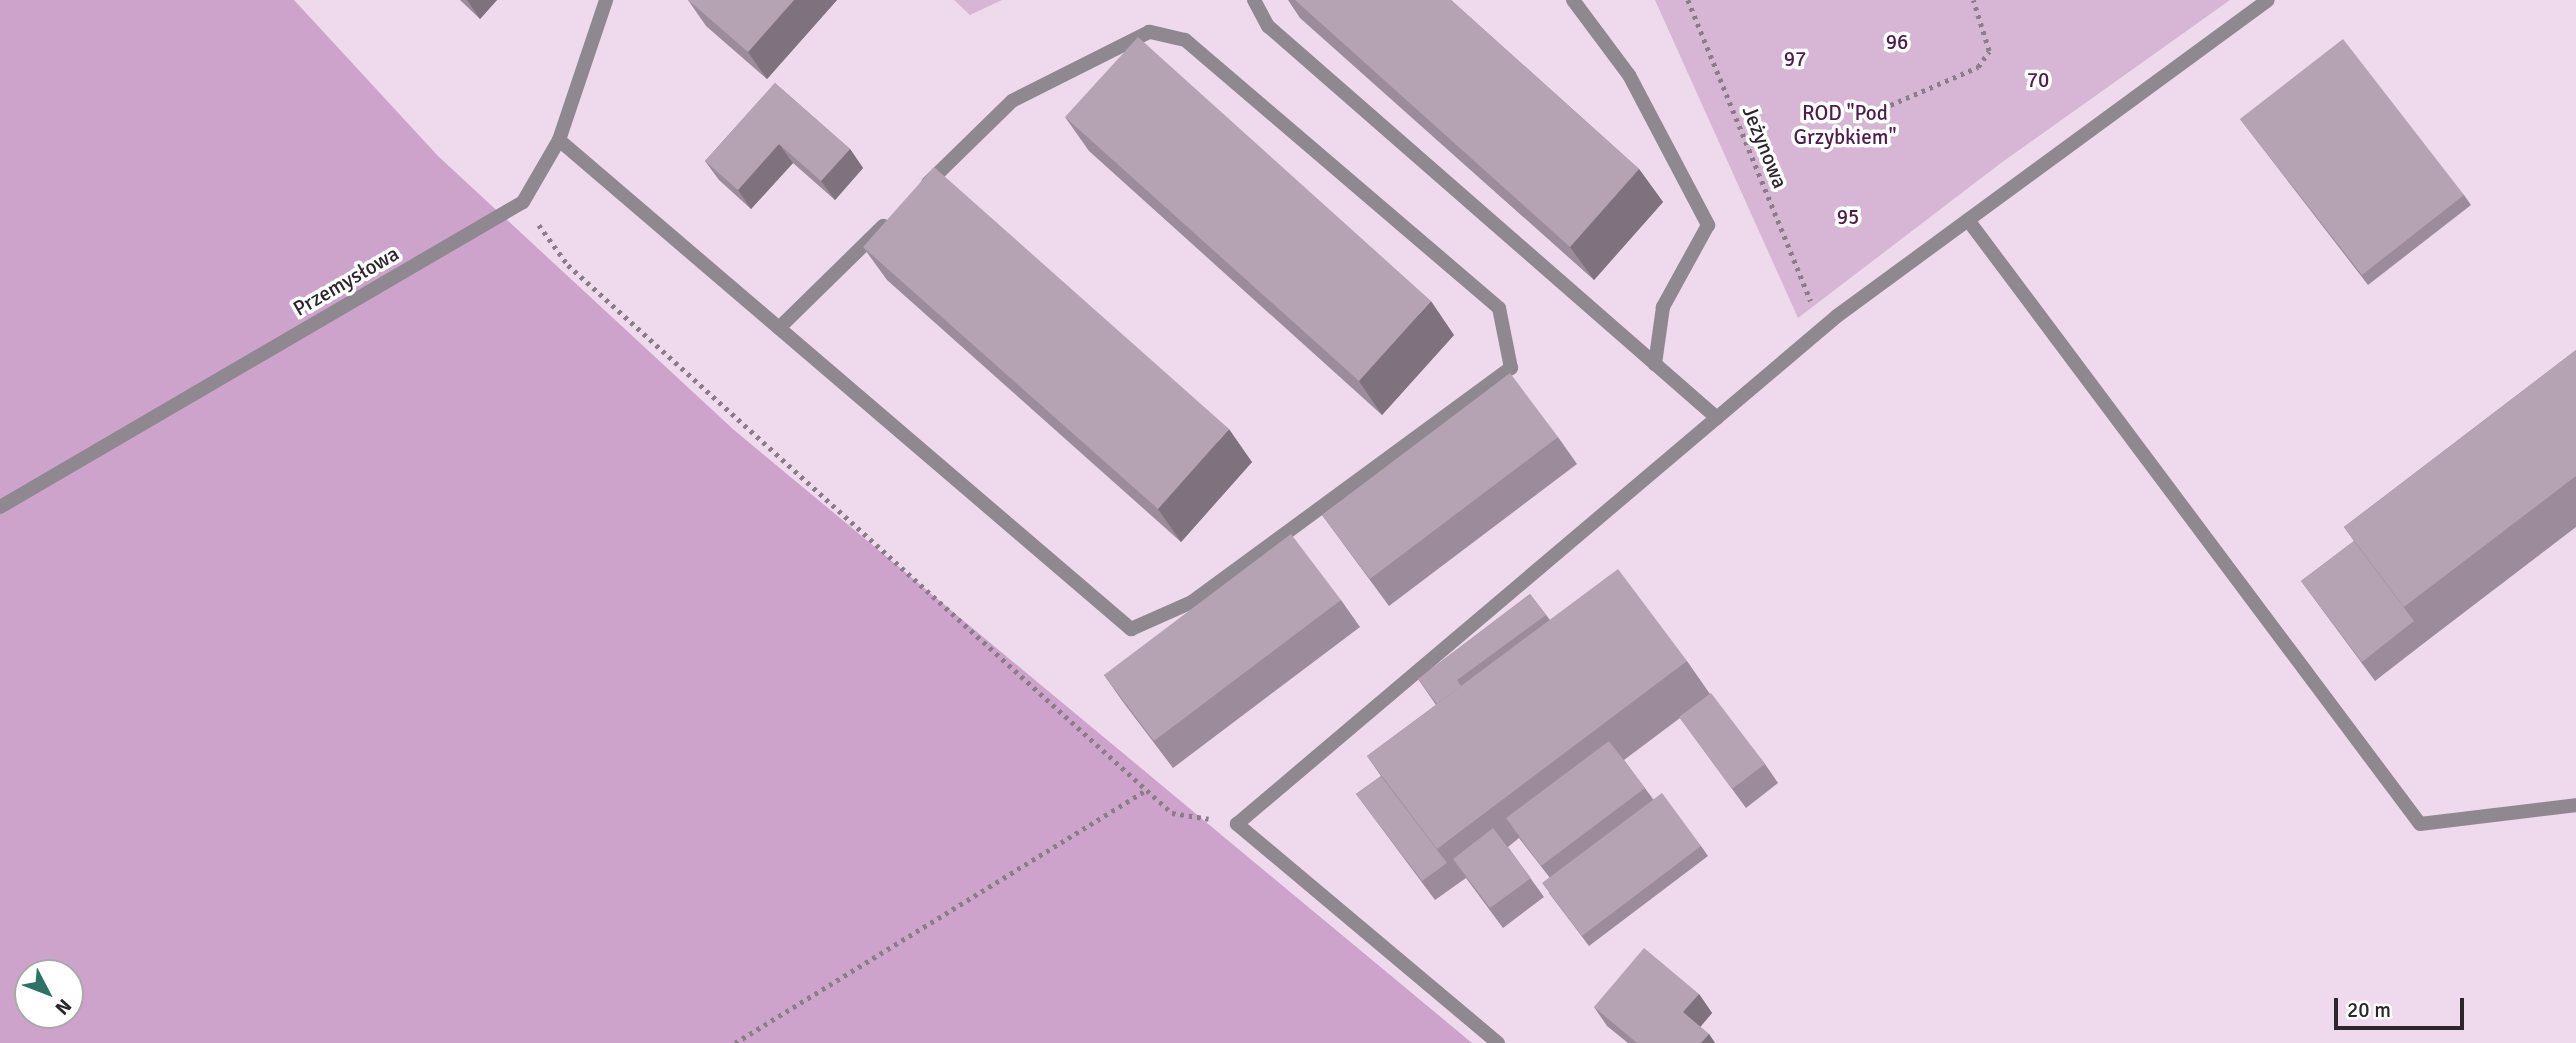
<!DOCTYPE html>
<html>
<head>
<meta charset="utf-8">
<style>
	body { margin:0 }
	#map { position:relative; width:2576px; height:1043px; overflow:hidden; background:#eedaec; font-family:Signika,sans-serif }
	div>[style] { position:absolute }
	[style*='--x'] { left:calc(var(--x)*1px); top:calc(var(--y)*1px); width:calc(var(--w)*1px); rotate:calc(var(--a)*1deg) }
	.green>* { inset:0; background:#d7b6d5 }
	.forest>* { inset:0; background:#cea3cb }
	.path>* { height:4.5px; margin-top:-2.25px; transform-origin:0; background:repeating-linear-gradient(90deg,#8a7d89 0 3.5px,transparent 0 8.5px) }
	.lane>* { height:14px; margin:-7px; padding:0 7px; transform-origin:7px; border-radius:7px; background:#908890 }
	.street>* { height:14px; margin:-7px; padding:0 7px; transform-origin:7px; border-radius:7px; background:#908890 }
	.wall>* { inset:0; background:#9c8b9a }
	.shaded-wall>* { inset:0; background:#7f717d }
	.building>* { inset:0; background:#b5a2b3 }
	span { translate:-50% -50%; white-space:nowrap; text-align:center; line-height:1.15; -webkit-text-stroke:7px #fff; paint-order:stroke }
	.park-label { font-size:21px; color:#4f1c4e }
	.street-label { font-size:21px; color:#2d262d }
	.north { position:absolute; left:14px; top:959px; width:70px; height:70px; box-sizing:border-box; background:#fff; border:2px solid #aba8ab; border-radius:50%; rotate:132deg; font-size:19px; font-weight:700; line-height:28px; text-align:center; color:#2d262d }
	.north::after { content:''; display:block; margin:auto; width:24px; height:32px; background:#2e7265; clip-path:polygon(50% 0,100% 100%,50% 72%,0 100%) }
	.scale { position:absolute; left:2334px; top:998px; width:130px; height:32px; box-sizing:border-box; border:4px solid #2d262d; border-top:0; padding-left:9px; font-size:21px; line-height:24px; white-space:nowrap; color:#2d262d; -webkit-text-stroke:5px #fff; paint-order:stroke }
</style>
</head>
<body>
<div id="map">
	<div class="green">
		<i style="clip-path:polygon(954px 0,1002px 0,970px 15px)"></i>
		<i style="clip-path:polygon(1655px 0,2230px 0,2001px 163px,1798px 318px)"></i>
	</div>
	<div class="forest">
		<i style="clip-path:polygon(evenodd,0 0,294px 0,438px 156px,734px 430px,1472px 1043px,0 1043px,0 0,28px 973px,70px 973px,70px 1015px,28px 1015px,28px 973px)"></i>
	</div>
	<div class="path">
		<i style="--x:1688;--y:0;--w:325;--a:67.8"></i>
		<i style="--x:1867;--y:115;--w:121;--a:-23.4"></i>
		<i style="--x:1978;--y:67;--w:19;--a:-55"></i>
		<i style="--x:1989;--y:51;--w:53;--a:-107.4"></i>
		<i style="--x:539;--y:225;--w:49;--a:54.1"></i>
		<i style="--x:568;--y:265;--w:816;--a:42.22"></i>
		<i style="--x:1172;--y:813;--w:37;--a:9"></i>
		<i style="--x:735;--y:1043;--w:483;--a:-31.6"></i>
	</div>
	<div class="lane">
		<i style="--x:1254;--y:0;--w:30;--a:62"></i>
		<i style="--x:1268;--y:26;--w:596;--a:41.12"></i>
		<i style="--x:1573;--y:0;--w:94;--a:53.3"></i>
		<i style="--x:1629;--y:75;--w:170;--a:62.2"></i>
		<i style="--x:1708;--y:225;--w:94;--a:118.8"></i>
		<i style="--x:1663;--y:307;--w:58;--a:98"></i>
		<i style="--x:559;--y:140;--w:753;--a:40.53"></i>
		<i style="--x:1131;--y:629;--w:67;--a:-23.9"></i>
		<i style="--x:1192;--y:602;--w:396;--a:-36.3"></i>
		<i style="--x:1511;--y:368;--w:61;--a:-101.3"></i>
		<i style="--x:1499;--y:308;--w:413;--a:-139.5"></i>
		<i style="--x:1185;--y:40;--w:37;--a:-167"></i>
		<i style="--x:1149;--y:32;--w:153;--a:153.3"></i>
		<i style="--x:1012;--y:101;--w:117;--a:135.7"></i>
		<i style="--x:1968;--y:220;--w:754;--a:53.19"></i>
		<i style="--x:2420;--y:824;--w:157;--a:-6.9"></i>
		<i style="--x:779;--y:328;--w:146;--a:-44.4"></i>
	</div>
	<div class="street">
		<i style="--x:0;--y:507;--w:605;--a:-30.25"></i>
		<i style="--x:523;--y:202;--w:72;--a:-59.9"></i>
		<i style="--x:559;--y:140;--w:148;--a:-71.4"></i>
		<i style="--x:1498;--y:1043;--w:341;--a:-140"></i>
		<i style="--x:1237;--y:824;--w:786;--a:-40.25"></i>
		<i style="--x:1837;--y:316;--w:534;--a:-36.25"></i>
	</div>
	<div class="wall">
		<i style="clip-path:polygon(460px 0,497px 0,480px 19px)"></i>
		<i style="clip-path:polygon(688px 0,837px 0,767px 79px,706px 26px)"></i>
		<i style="clip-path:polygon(1288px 0,1451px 0,1639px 169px,1663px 202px,1594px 280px,1300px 18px)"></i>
		<i style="clip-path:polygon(775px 83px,850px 149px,863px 168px,835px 200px,793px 163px,751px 209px,719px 180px,705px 161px)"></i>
		<i style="clip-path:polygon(1065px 117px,1454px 335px,1382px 415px,1089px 151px)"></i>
		<i style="clip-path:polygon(2240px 119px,2464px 195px,2471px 205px,2368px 285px)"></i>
		<i style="clip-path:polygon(863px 247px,1252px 462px,1181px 542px,887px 280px)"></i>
		<i style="clip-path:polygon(2576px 350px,2576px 527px,2428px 640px,2375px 681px,2301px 581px,2354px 541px,2344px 527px)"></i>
		<i style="clip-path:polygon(1558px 437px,1577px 464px,1389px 606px,1322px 515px)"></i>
		<i style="clip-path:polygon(1530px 594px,1550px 620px,1687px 661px,1710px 694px,1765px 764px,1778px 783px,1746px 808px,1680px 718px,1624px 760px,1653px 799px,1701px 846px,1708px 856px,1589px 946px,1549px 893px,1550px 878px,1519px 838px,1508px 847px,1544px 897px,1503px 928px,1466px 878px,1435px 900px,1356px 794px,1381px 776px,1367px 756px,1436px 705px,1418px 679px)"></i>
		<i style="clip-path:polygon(1341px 600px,1360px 627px,1173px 768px,1123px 702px,1104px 675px)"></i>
		<i style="clip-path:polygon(1699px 994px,1712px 1013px,1700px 1027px,1709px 1034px,1715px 1043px,1628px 1043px,1607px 1026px,1594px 1007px)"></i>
	</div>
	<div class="shaded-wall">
		<i style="clip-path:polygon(467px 0,497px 0,480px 19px)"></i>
		<i style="clip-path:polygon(794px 0,837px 0,767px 79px,748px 52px)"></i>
		<i style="clip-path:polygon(779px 144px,793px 163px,751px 209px,738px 190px)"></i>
		<i style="clip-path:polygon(850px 149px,863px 168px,835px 200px,821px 181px)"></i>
		<i style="clip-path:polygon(1639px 169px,1663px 202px,1594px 280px,1570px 247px)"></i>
		<i style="clip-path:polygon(1431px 301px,1454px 335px,1382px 415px,1359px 381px)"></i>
		<i style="clip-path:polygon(1229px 429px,1252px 462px,1181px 542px,1158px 509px)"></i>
		<i style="clip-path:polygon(1699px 994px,1712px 1013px,1696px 1032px,1683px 1012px)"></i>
		<i style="clip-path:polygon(1709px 1034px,1715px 1043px,1701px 1043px)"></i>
	</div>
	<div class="building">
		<i style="clip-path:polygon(688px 0,794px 0,748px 52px)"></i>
		<i style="clip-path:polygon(1295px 0,1451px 0,1639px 169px,1570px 247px)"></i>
		<i style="clip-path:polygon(1138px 37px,1431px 301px,1359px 381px,1065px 117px)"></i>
		<i style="clip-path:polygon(2343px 39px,2464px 195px,2362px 275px,2240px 119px)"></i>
		<i style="clip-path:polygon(775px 83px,850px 149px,821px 181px,779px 144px,738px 190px,705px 161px)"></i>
		<i style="clip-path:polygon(934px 167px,1229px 429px,1158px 509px,863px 247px)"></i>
		<i style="clip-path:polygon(2576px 350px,2576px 476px,2404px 607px,2344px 527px)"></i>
		<i style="clip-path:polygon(1510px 373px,1558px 437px,1370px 579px,1322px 515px)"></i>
		<i style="clip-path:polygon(1291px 534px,1341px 600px,1154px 741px,1104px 675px)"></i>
		<i style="clip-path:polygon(2354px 541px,2414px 621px,2362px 662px,2301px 581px)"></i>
		<i style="clip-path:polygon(1618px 569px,1687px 661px,1437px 849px,1367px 756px)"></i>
		<i style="clip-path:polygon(1530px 594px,1546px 615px,1457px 680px,1461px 686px,1437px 704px,1418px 679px)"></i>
		<i style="clip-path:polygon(1711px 693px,1765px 764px,1732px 789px,1679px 717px)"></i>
		<i style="clip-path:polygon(1609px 741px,1645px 788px,1541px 866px,1506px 818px)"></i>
		<i style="clip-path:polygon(1381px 776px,1447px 863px,1422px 881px,1356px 794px)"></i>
		<i style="clip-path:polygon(1662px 793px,1701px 846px,1582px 936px,1542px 883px)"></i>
		<i style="clip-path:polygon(1493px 828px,1531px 878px,1490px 908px,1453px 859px)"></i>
		<i style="clip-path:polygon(1644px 948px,1699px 994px,1683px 1012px,1709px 1034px,1701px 1043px,1637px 1043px,1594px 1007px)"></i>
	</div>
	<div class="park-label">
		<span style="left:1897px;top:42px">96</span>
		<span style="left:1795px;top:59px">97</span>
		<span style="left:2038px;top:80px">70</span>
		<span style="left:1845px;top:125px">ROD "Pod<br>Grzybkiem"</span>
		<span style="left:1848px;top:217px">95</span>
	</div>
	<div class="street-label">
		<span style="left:1765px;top:147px;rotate:68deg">Jeżynowa</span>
		<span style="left:346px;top:281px;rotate:-30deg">Przemysłowa</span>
	</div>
	<div class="north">N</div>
	<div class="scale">20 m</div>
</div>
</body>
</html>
